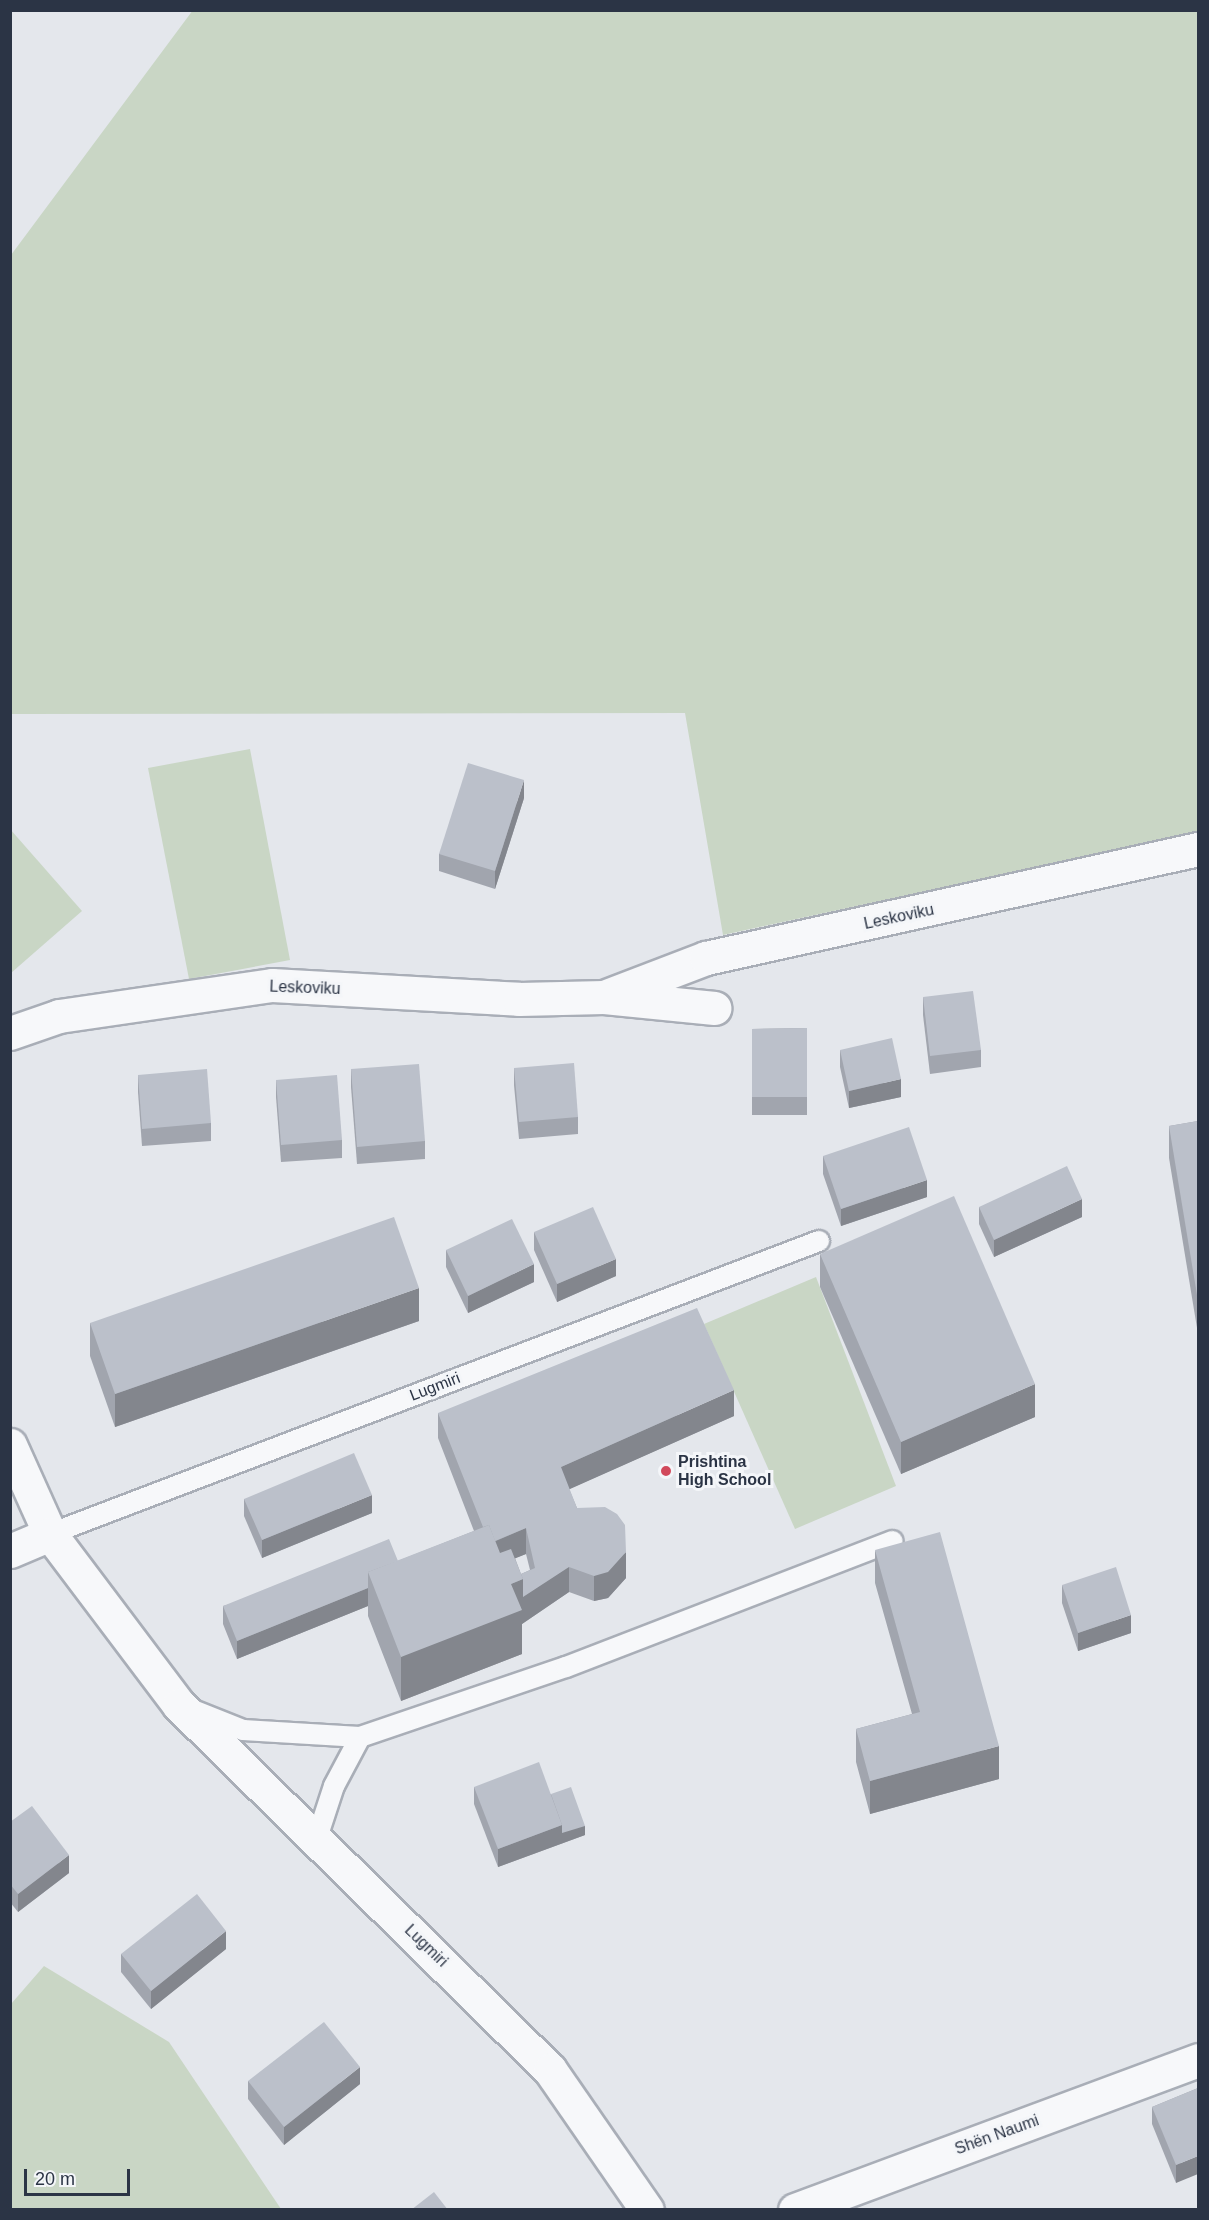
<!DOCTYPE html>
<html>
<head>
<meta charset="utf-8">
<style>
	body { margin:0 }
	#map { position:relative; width:1209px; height:2220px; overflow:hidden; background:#e4e7ec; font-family:Arial,sans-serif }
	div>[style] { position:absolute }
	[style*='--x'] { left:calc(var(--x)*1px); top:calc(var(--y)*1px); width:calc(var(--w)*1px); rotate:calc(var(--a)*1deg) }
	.green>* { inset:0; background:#c9d6c5 }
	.roads { filter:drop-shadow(2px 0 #a9aeb7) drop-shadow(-2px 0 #a9aeb7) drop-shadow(0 2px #a9aeb7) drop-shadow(0 -2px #a9aeb7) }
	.lane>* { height:20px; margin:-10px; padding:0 10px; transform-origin:10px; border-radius:10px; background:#f7f8fa }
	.street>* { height:33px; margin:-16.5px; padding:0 16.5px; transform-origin:16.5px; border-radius:16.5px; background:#f7f8fa }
	.wall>* { inset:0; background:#a1a5ae }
	.shaded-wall>* { inset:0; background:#83868d }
	.building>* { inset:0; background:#bbc0ca }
	.dots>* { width:16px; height:16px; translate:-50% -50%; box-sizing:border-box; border:3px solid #f4f6f9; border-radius:50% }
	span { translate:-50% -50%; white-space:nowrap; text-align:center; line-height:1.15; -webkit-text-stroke:6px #f4f6f9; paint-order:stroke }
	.street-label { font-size:16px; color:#2b3445 }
	.poi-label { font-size:16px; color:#2b3445; font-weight:700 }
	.left { translate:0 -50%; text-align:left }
	.frame { position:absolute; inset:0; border:12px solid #2b3445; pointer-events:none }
	.scale { position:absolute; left:24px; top:2169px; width:106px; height:27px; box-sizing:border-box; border:3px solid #2b3445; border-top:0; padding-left:8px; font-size:18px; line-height:21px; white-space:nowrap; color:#2b3445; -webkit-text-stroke:4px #f4f6f9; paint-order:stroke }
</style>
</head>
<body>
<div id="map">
	<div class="green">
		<i style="clip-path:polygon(193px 10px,1198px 11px,1198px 832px,723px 935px,685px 713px,11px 714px,11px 255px)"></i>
		<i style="clip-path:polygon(250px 749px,290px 960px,189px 979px,148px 768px)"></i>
		<i style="clip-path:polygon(10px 829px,82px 911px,11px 973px,10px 973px)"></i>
		<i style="clip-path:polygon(816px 1277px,896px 1486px,795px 1529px,704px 1324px)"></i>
		<i style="clip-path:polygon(44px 1966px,169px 2042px,281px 2209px,11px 2209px,11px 2004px)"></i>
	</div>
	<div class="roads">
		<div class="lane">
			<i style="--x:50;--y:1534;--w:823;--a:-20.86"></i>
			<i style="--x:193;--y:1710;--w:54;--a:21.8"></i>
			<i style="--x:243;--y:1730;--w:117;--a:3.4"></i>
			<i style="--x:360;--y:1737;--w:218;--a:-18.8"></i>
			<i style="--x:566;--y:1667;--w:350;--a:-21.1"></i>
			<i style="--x:316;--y:1841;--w:58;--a:-71.9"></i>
			<i style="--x:334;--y:1786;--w:55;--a:-62"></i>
		</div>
		<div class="street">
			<i style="--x:609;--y:995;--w:104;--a:-20.9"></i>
			<i style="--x:706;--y:958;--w:504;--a:-12.49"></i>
			<i style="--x:10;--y:1033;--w:52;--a:-19.1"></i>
			<i style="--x:59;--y:1016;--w:215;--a:-8.3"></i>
			<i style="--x:272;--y:985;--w:247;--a:3.2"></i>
			<i style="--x:519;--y:999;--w:85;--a:-1.3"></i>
			<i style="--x:604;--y:997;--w:111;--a:5.7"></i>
			<i style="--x:10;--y:1445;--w:98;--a:65.8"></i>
			<i style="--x:50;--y:1534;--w:214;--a:53"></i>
			<i style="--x:179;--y:1705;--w:520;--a:44.53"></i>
			<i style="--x:550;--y:2070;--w:170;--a:55.3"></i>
			<i style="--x:10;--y:1551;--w:43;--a:-23"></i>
			<i style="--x:795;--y:2210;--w:430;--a:-20.4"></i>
		</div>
	</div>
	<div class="wall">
		<i style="clip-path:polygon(524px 798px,495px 889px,439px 871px,439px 854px)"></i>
		<i style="clip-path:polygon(923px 997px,981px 1050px,981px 1067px,930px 1074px,923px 1015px)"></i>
		<i style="clip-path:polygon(807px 1028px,807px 1115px,752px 1115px,752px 1029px)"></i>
		<i style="clip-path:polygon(840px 1050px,901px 1097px,849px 1108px,840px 1067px)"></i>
		<i style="clip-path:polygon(514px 1068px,578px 1117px,578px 1134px,519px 1139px,514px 1085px)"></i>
		<i style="clip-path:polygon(351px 1069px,425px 1141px,425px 1159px,357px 1164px,351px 1087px)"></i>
		<i style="clip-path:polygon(138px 1075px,211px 1123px,211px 1141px,142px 1146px,138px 1092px)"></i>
		<i style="clip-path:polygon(276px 1080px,342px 1140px,342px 1158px,281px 1162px,276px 1097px)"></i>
		<i style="clip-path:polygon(1198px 1121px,1198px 1334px,1169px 1158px,1169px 1126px)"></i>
		<i style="clip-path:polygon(823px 1156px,927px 1197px,841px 1226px,823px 1174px)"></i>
		<i style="clip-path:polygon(979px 1207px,1082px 1217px,994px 1257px,979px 1224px)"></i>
		<i style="clip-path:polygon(534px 1232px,616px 1276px,557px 1302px,534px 1250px)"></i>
		<i style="clip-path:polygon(446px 1250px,534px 1282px,468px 1313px,446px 1267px)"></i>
		<i style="clip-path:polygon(820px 1254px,1035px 1417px,901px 1474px,820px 1287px)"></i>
		<i style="clip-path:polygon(419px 1321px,115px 1427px,90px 1356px,90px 1323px)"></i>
		<i style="clip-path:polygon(evenodd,438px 1413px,734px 1416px,569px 1489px,577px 1508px,626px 1578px,608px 1598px,594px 1601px,569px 1592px,522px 1624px,522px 1654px,401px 1701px,368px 1616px,368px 1606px,237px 1659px,223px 1624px,223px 1606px,398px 1561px,474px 1531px,438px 1438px,438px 1413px,526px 1554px,530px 1570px,521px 1574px,515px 1558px,526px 1554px)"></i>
		<i style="clip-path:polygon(244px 1499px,372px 1513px,262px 1558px,244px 1516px)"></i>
		<i style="clip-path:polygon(875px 1550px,999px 1779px,870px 1814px,856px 1762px,856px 1729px,912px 1714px,875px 1583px)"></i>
		<i style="clip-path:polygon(1062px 1585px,1131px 1633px,1078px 1651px,1062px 1603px)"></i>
		<i style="clip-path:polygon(474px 1787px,551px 1794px,585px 1835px,498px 1867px,474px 1804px)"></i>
		<i style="clip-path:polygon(10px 1822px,69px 1873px,18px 1912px,10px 1902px)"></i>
		<i style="clip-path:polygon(226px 1949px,151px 2009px,121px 1972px,121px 1954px)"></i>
		<i style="clip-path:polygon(248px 2081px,360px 2084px,284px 2145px,248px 2099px)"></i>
		<i style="clip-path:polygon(1198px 2088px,1176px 2183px,1152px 2124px,1152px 2107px)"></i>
	</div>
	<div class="shaded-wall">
		<i style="clip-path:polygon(524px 780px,524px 798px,495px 889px,495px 871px)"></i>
		<i style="clip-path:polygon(901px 1079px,901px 1097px,849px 1108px,849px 1091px)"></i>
		<i style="clip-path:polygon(927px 1180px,927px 1197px,841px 1226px,841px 1209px)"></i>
		<i style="clip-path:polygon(1082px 1199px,1082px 1217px,994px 1257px,994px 1240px)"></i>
		<i style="clip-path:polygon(616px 1259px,616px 1276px,557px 1302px,557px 1284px)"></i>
		<i style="clip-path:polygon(534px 1264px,534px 1282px,468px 1313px,468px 1296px)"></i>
		<i style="clip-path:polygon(419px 1288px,419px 1321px,115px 1427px,115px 1394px)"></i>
		<i style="clip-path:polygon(1035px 1384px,1035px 1417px,901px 1474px,901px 1442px)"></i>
		<i style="clip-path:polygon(734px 1390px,734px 1416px,561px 1493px,561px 1467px)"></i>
		<i style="clip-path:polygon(372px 1495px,372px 1513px,262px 1558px,262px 1540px)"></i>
		<i style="clip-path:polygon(526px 1528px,526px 1554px,489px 1569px,489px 1544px)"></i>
		<i style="clip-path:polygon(626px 1552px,626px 1578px,608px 1598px,594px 1601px,594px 1576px)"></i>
		<i style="clip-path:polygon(569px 1567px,569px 1592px,522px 1624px,522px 1654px,401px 1701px,401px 1657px,511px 1584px,523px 1579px)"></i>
		<i style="clip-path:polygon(368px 1588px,368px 1606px,237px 1659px,237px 1641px)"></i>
		<i style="clip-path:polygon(1131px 1615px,1131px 1633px,1078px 1651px,1078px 1633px)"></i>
		<i style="clip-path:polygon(999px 1746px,999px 1779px,870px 1814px,870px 1781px)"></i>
		<i style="clip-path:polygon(562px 1825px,585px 1826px,585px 1835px,498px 1867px,498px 1849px)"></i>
		<i style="clip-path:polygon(69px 1855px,69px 1873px,18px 1912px,18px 1894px)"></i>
		<i style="clip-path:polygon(226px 1931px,226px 1949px,151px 2009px,151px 1991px)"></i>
		<i style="clip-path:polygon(360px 2067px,360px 2084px,284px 2145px,284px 2127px)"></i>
		<i style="clip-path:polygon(1198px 2156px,1198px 2174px,1176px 2183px,1176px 2165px)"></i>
	</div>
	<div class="building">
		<i style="clip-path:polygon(468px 763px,524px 780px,495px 871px,439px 854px)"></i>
		<i style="clip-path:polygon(973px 991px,981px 1050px,930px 1056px,923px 997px)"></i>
		<i style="clip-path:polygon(807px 1028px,807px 1097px,752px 1097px,752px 1029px)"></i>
		<i style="clip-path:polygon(892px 1038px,901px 1079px,849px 1091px,840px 1050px)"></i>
		<i style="clip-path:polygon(574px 1063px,578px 1117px,519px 1122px,514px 1068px)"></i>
		<i style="clip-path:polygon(419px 1064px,425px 1141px,357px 1147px,351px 1069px)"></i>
		<i style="clip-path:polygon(207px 1069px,211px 1123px,142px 1129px,138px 1075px)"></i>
		<i style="clip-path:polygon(337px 1075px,342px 1140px,281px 1145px,276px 1080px)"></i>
		<i style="clip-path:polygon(1198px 1121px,1198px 1301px,1169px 1126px)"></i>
		<i style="clip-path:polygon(909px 1127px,927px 1180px,841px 1209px,823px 1156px)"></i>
		<i style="clip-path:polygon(1067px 1166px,1082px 1199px,994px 1240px,979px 1207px)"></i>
		<i style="clip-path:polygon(954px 1196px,1035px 1384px,901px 1442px,820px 1254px)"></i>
		<i style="clip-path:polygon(593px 1207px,616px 1259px,557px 1284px,534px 1232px)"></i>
		<i style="clip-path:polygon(394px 1217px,419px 1288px,115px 1394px,90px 1323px)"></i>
		<i style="clip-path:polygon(512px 1219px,534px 1264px,468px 1296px,446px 1250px)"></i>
		<i style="clip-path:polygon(697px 1308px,734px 1390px,561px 1467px,577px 1508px,605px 1507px,617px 1514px,625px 1525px,626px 1552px,608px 1572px,594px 1576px,569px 1567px,523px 1597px,523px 1579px,521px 1574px,535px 1568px,526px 1528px,495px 1541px,489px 1525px,483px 1527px,438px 1413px)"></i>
		<i style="clip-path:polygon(354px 1453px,372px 1495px,262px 1540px,244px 1499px)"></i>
		<i style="clip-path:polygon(489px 1525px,500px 1553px,511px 1549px,523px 1579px,511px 1584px,522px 1610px,401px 1657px,368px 1572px)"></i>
		<i style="clip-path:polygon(940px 1532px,999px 1746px,870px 1781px,856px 1729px,920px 1712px,875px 1550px)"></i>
		<i style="clip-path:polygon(389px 1539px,398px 1561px,368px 1572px,368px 1588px,237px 1641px,223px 1606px)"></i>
		<i style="clip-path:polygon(1116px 1567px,1131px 1615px,1078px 1633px,1062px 1585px)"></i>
		<i style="clip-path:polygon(539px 1762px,562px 1825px,498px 1849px,474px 1787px)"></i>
		<i style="clip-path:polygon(571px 1787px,585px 1826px,562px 1833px,562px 1825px,551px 1794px)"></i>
		<i style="clip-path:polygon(32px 1806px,69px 1855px,18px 1894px,10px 1884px,10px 1822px)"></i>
		<i style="clip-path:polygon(197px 1894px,226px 1931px,151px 1991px,121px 1954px)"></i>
		<i style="clip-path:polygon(324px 2022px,360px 2067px,284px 2127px,248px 2081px)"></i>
		<i style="clip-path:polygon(1198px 2088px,1198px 2156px,1176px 2165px,1152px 2107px)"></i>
		<i style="clip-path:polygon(434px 2192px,448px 2210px,411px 2210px)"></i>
	</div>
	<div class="dots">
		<i style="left:666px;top:1471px;background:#d1495b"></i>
	</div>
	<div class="street-label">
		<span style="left:899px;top:917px;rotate:-12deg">Leskoviku</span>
		<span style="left:305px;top:988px;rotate:2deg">Leskoviku</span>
		<span style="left:435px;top:1387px;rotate:-21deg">Lugmiri</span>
		<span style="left:426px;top:1946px;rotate:44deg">Lugmiri</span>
		<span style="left:997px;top:2135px;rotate:-20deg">Shën Naumi</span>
	</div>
	<div class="poi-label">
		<span class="left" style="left:678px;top:1471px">Prishtina<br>High School</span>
	</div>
	<div class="frame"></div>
	<div class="scale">20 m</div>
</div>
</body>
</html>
